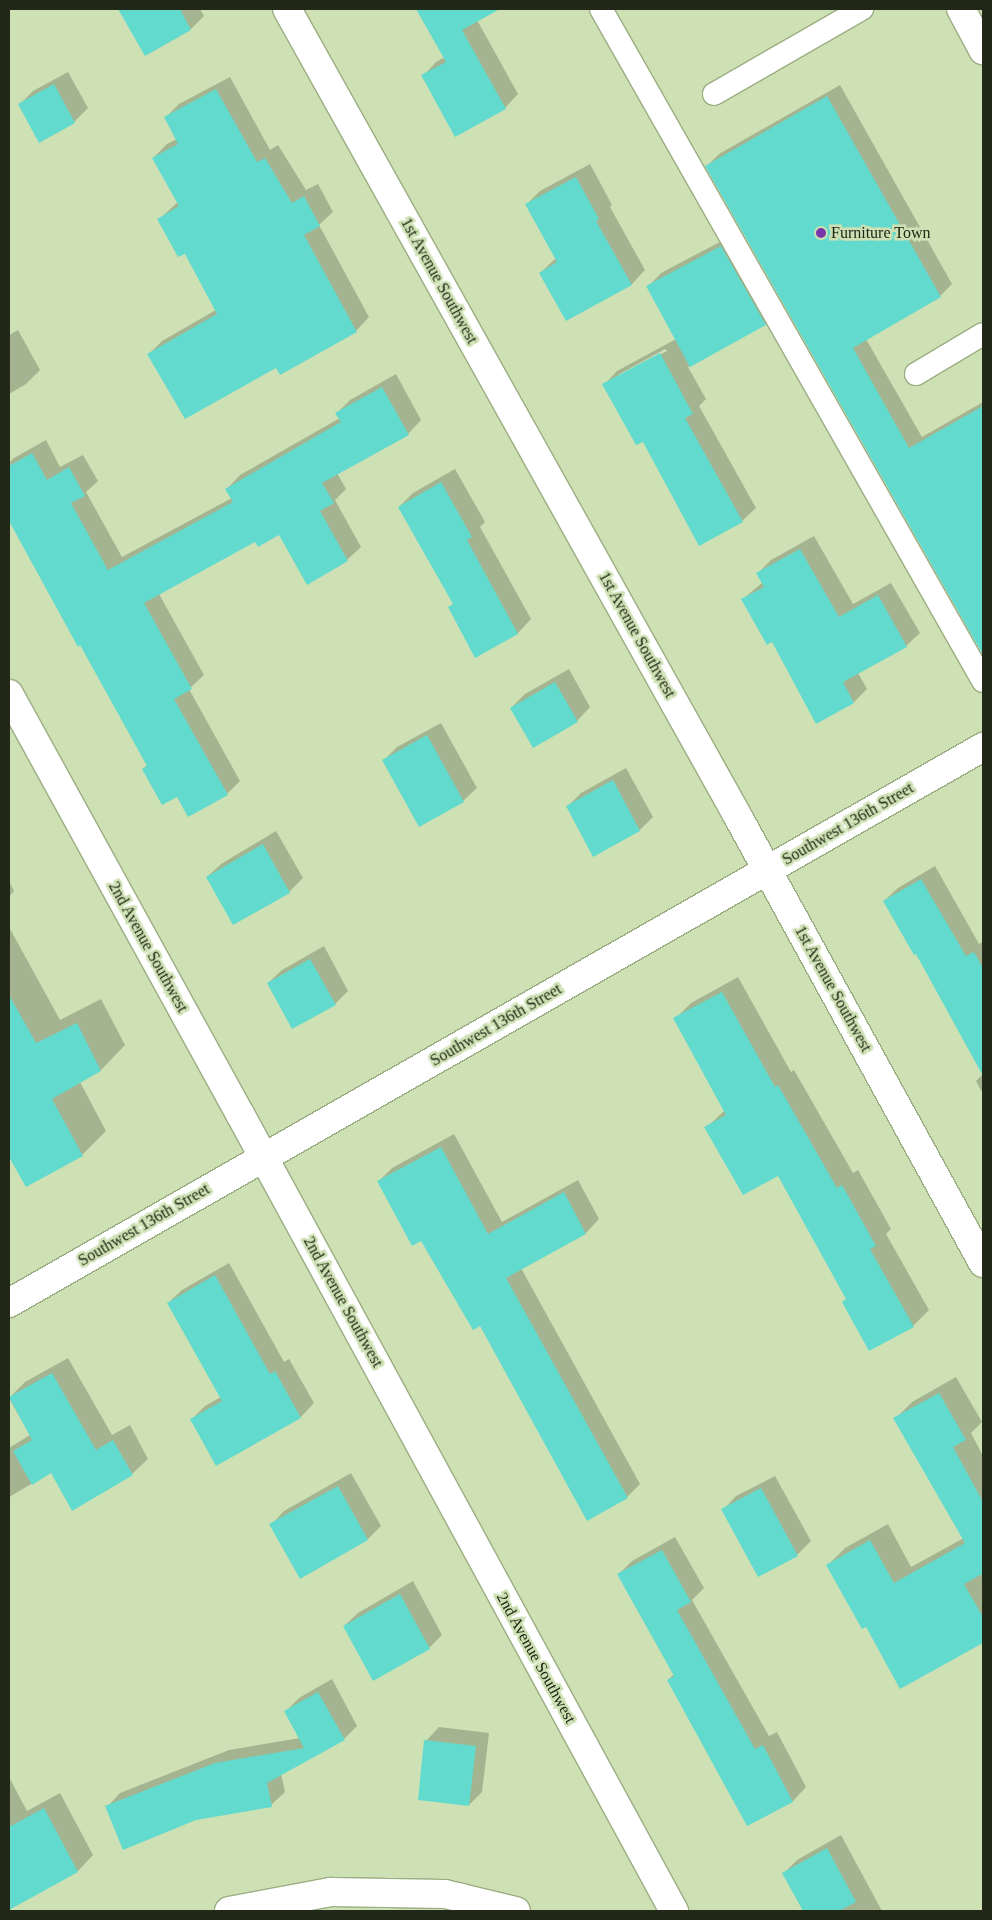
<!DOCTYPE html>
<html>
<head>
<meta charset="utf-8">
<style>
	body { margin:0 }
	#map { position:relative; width:992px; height:1920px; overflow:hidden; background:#cee1b4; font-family:"Times New Roman",serif }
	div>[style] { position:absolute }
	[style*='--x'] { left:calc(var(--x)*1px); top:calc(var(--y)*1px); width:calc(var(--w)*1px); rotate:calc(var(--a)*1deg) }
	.shadow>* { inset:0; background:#0003 }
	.building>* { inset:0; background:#62dace }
	.roads { filter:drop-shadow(1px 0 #9bad82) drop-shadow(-1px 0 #9bad82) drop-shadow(0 1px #9bad82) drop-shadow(0 -1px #9bad82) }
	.service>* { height:22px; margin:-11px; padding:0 11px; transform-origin:11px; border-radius:11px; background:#fff }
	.minor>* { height:28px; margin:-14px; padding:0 14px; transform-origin:14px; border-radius:14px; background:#fff }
	.tertiary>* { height:28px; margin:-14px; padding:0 14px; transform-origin:14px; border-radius:14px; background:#fff }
	.secondary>* { height:28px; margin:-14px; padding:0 14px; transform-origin:14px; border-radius:14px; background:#fff }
	.dots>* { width:14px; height:14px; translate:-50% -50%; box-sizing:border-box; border:2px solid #cee1b4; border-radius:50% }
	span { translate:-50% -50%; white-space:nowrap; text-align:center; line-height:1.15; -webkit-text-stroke:5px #cee1b4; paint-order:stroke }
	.poi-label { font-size:16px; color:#212817 }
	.left { translate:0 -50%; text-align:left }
	.street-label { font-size:16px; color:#212817 }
	.frame { position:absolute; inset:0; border:10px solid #212817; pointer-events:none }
</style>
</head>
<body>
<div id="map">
	<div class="shadow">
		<i style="clip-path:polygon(121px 9px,200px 9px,204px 16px,191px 29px,146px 55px)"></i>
		<i style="clip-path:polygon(418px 9px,489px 9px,477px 20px,518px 94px,505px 108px,423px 76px,436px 62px,445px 57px)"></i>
		<i style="clip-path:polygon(68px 72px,88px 108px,74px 122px,39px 141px,20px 104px,33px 91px)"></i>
		<i style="clip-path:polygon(230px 77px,270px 150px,278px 145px,306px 190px,318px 184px,333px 212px,319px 225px,369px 317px,356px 331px,276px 366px,149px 354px,162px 341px,216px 310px,185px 252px,159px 219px,178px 202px,153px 158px,167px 144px,177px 139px,166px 117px,179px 104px)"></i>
		<i style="clip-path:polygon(840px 85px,952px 284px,940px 296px,866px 339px,922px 437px,983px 402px,983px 652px,707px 166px,719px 154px)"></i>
		<i style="clip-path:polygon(590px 164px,612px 205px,610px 207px,645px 270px,632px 284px,567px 320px,540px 273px,556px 258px,527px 204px,540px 191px)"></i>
		<i style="clip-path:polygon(evenodd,735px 234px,778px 311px,765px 324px,688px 367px,706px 399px,699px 406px,756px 508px,742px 521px,643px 440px,604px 385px,617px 371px,676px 339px,648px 287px,661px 273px,735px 234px,665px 349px,667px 351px,618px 377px,618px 375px,665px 349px)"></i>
		<i style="clip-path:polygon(18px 330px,40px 370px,26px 384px,9px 394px,9px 335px)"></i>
		<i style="clip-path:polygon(396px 374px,421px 420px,408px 434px,337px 473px,346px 489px,335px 500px,361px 547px,347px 560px,280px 533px,255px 540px,159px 594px,204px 675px,189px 689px,240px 781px,227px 794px,178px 795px,143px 769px,148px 764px,81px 644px,78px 645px,9px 518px,9px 491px,11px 489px,9px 463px,14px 458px,46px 440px,60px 467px,83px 455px,98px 481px,86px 492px,122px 557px,232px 498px,227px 489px,240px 475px,340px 418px,337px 413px,350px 400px)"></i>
		<i style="clip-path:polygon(455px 469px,485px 522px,480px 527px,531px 619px,518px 633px,475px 656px,449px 607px,454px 603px,399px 507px,413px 493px)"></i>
		<i style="clip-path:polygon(814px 536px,853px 604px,891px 583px,920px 633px,906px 646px,858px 673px,867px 689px,854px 702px,817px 722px,772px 640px,743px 599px,763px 582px,758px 573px,771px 560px)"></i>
		<i style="clip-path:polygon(569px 669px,590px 707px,577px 721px,511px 708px,525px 694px)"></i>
		<i style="clip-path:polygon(441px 723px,477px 788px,463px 801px,384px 760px,397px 747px)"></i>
		<i style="clip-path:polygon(626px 768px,653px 817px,640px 830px,594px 855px,568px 806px,581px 793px)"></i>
		<i style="clip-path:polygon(276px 831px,303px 878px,289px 892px,233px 924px,207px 877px,221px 864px)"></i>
		<i style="clip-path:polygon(935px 866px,979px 944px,983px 942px,983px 1074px,916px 952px,884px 901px,898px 888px)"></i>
		<i style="clip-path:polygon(9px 881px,14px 891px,9px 897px)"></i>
		<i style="clip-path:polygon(9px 927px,60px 1020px,101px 999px,125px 1045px,101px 1070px,80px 1082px,106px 1131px,82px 1155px,9px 1157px)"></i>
		<i style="clip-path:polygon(324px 946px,348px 991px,335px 1004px,268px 983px,282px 970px)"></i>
		<i style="clip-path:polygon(738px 977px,791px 1072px,794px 1070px,853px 1173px,858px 1170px,891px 1229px,886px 1234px,929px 1310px,913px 1326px,847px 1298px,778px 1174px,706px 1128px,725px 1110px,675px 1019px,691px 1003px)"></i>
		<i style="clip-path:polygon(983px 1074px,983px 1094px,976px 1081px)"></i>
		<i style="clip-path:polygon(454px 1134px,502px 1222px,578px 1180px,599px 1219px,586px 1233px,521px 1268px,640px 1484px,627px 1497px,481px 1325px,379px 1181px,392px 1168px)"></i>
		<i style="clip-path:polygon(229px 1263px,284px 1362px,289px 1359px,314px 1403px,301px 1417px,217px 1464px,192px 1419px,205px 1406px,221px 1397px,168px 1303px,182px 1290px)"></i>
		<i style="clip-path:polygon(68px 1358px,112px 1435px,130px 1425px,148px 1459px,132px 1474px,52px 1472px,9px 1497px,9px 1448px,30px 1435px,9px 1398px,25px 1382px)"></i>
		<i style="clip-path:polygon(956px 1377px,982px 1422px,971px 1433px,983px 1456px,983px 1645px,982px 1643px,866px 1625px,828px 1565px,845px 1548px,888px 1524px,911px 1567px,964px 1538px,895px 1419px,912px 1402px)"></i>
		<i style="clip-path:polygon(351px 1473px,381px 1526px,368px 1539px,300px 1577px,271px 1525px,284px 1511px)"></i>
		<i style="clip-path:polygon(775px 1476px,811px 1541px,797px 1555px,723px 1510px,736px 1496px)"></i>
		<i style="clip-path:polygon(675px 1537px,704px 1588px,692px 1600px,769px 1736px,777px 1732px,806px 1787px,793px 1801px,747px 1824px,668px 1680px,674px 1674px,619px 1574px,632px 1561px)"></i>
		<i style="clip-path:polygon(413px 1581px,442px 1635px,429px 1648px,344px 1626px,358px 1613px)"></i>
		<i style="clip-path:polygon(332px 1679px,357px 1726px,344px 1739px,281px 1774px,285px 1792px,271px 1805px,107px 1807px,120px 1793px,229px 1750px,300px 1738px,286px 1711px,299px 1698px)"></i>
		<i style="clip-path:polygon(439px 1727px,489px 1733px,482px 1792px,469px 1805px,426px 1741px)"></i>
		<i style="clip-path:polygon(9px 1777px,27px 1811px,60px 1793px,93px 1855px,78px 1871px,14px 1906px,11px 1901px,9px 1902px)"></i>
		<i style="clip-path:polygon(841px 1835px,882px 1911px,805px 1911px,784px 1873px,797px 1860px)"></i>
	</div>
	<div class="building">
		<i style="clip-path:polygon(118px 9px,180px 9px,191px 30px,145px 56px)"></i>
		<i style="clip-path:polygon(416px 9px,500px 9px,462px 30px,506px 109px,455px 137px,421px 75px,446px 62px)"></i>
		<i style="clip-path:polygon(54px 84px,75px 123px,39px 143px,18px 104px)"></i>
		<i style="clip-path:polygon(216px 89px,257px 162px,265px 158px,292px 203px,304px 196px,320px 226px,304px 235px,357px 332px,280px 375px,276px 368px,185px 419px,147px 354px,217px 314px,185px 254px,178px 257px,157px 219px,179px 206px,152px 158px,178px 144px,164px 117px)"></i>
		<i style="clip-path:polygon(827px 96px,941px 297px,853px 348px,909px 448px,983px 406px,983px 655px,705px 166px)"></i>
		<i style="clip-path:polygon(576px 177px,599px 219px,596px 221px,632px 285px,566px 321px,539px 273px,557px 262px,525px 204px)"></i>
		<i style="clip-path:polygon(721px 246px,766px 325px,690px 367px,646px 286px)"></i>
		<i style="clip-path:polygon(660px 353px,693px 414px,685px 418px,743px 522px,699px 546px,643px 442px,636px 445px,602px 384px)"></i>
		<i style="clip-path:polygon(382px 387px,409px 435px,322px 483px,334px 503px,320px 511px,348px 561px,307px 585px,279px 535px,258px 547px,255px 542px,144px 603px,192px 689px,174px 699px,228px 795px,188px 817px,177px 797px,162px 805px,142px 769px,147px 766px,80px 645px,78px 647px,9px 521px,9px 466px,32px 453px,47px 480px,69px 467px,85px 496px,71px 503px,108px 570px,233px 502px,225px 489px,341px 422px,335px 413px)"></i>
		<i style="clip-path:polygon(441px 482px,472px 537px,467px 540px,518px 634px,475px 658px,448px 607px,453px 604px,398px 507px)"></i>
		<i style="clip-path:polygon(800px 549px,839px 617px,878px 595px,907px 647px,843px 682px,854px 703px,816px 724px,772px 642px,767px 645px,741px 599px,764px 587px,756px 573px)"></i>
		<i style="clip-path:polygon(555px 682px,578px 722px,533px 748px,510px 708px)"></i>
		<i style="clip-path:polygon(427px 735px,464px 802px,419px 827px,382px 760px)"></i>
		<i style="clip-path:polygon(613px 780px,640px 831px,593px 857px,566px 806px)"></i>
		<i style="clip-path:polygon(263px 844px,290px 893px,233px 925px,206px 877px)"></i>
		<i style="clip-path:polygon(921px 879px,966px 956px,974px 952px,983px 968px,983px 1076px,916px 954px,914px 955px,883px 901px)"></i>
		<i style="clip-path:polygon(310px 959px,336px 1005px,292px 1029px,267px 983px)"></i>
		<i style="clip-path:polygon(722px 992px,775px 1087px,778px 1085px,837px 1188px,842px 1185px,876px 1246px,870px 1249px,914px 1327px,869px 1351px,842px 1302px,846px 1299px,778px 1176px,743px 1195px,704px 1127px,726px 1115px,673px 1018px)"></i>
		<i style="clip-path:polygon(9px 995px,36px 1043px,77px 1023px,101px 1071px,52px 1099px,83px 1156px,26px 1187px,9px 1157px)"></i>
		<i style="clip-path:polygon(441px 1147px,488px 1234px,564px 1192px,586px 1234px,506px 1278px,628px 1498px,587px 1521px,480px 1326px,473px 1330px,421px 1241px,412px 1246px,377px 1181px)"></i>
		<i style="clip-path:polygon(215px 1275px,270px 1374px,275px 1371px,301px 1418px,216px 1466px,190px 1419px,222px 1401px,167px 1303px)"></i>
		<i style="clip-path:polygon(52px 1373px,96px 1450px,113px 1440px,133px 1475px,72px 1511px,51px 1473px,32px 1485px,13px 1451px,32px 1440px,9px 1397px)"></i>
		<i style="clip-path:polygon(939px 1393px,966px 1440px,953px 1447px,983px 1502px,983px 1575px,982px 1574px,964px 1584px,983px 1617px,983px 1643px,900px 1689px,866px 1627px,862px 1629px,826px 1565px,870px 1540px,894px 1583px,965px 1543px,893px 1418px)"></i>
		<i style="clip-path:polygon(338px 1486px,368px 1540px,300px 1579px,269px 1524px)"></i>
		<i style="clip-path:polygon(761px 1488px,798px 1556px,758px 1577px,721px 1509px)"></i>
		<i style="clip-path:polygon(662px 1550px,691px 1602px,677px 1610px,755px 1749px,763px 1745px,793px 1802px,747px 1826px,667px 1680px,674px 1676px,617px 1574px)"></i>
		<i style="clip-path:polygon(400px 1594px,430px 1649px,373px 1681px,343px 1626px)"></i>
		<i style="clip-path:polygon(318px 1692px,345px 1740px,267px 1783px,272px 1807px,196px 1820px,123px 1850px,105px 1806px,215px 1763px,304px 1748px,284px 1711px)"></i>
		<i style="clip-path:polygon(424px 1740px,476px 1746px,469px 1806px,418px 1800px)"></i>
		<i style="clip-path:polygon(44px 1808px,78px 1872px,9px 1910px,9px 1827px)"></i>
		<i style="clip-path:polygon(827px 1848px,856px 1902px,839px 1911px,803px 1911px,782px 1873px)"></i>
	</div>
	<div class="roads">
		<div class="service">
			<i style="--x:601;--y:9;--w:773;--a:60.38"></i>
			<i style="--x:714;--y:94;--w:171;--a:-29.9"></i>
			<i style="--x:916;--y:374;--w:78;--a:-30.8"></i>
		</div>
		<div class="minor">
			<i style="--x:287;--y:9;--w:923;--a:60.82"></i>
			<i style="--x:737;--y:815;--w:511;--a:61.23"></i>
			<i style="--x:9;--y:694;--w:479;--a:61.2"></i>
			<i style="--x:240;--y:1114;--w:908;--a:61.43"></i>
			<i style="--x:229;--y:1911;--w:104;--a:-10.6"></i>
			<i style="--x:331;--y:1892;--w:114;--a:1"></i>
			<i style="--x:445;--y:1894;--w:73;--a:13.5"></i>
		</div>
		<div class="tertiary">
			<i style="--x:9;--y:1303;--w:1122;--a:-29.72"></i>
		</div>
		<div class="secondary">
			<i style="--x:961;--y:9;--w:47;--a:61.8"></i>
		</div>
	</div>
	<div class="dots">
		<i style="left:821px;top:233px;background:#7635a9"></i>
	</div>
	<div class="poi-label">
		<span class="left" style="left:831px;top:233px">Furniture Town</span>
	</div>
	<div class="street-label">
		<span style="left:439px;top:281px;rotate:61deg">1st Avenue Southwest</span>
		<span style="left:637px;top:635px;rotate:61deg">1st Avenue Southwest</span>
		<span style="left:848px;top:824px;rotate:-30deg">Southwest 136th Street</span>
		<span style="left:148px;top:947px;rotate:61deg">2nd Avenue Southwest</span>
		<span style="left:833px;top:989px;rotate:61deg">1st Avenue Southwest</span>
		<span style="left:496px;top:1025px;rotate:-30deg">Southwest 136th Street</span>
		<span style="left:144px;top:1225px;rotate:-30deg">Southwest 136th Street</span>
		<span style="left:343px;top:1302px;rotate:61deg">2nd Avenue Southwest</span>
		<span style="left:536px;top:1658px;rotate:61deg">2nd Avenue Southwest</span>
	</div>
	<div class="frame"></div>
</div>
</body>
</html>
